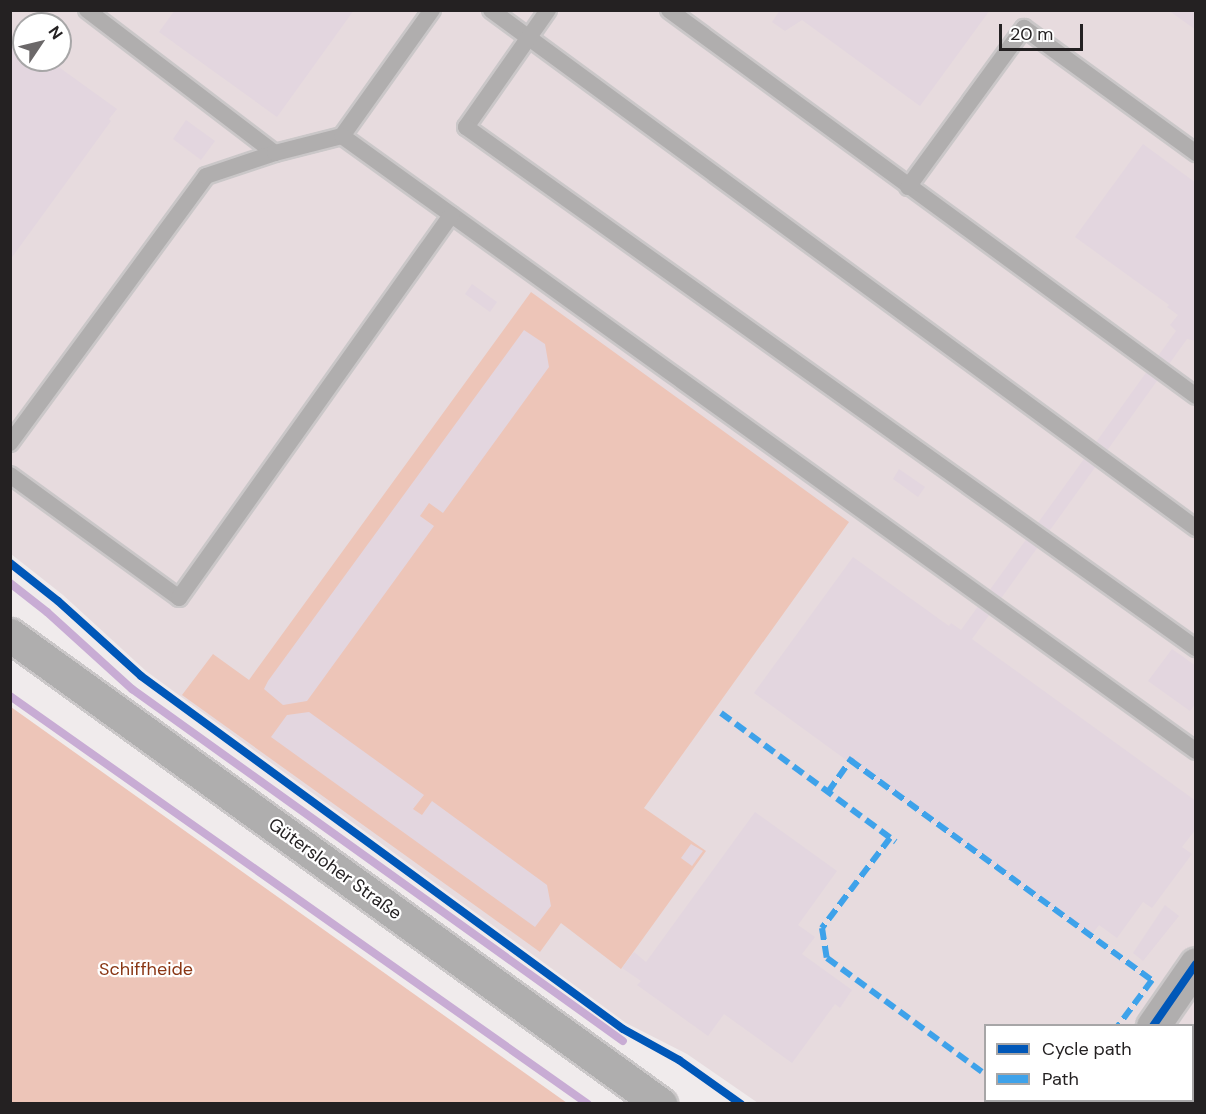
<!DOCTYPE html>
<html>
<head>
<meta charset="utf-8">
<style>
	body { margin:0 }
	#map { position:relative; width:1206px; height:1114px; overflow:hidden; background:#f0ebec; font-family:"DM Sans",sans-serif }
	div>[style] { position:absolute }
	[style*='--x'] { left:calc(var(--x)*1px); top:calc(var(--y)*1px); width:calc(var(--w)*1px); rotate:calc(var(--a)*1deg) }
	.built>* { inset:0; background:#e7dbde }
	.green>* { inset:0; background:#edc5b8 }
	.stream>* { height:8px; margin:-4px; padding:0 4px; transform-origin:4px; border-radius:4px; background:#c8acd4 }
	.building>* { inset:0; background:#e3d6df }
	.roads { filter:drop-shadow(2px 0 #cac7c8) drop-shadow(-2px 0 #cac7c8) drop-shadow(0 2px #cac7c8) drop-shadow(0 -2px #cac7c8) }
	.service>* { height:16px; margin:-8px; padding:0 8px; transform-origin:8px; border-radius:8px; background:#b0aeae }
	.minor>* { height:33px; margin:-16.5px; padding:0 16.5px; transform-origin:16.5px; border-radius:16.5px; background:#b0aeae }
	.secondary>* { height:33px; margin:-16.5px; padding:0 16.5px; transform-origin:16.5px; border-radius:16.5px; background:#afaeae }
	.quiet>* { height:6px; margin-top:-3px; transform-origin:0; background:repeating-linear-gradient(90deg,#3ea2ea 0 12px,transparent 0 18px) }
	.cycleway>* { height:8px; margin:-4px; padding:0 4px; transform-origin:4px; border-radius:4px; background:#0057b8 }
	span { translate:-50% -50%; white-space:nowrap; text-align:center; line-height:1.15; -webkit-text-stroke:4.5px #fff; paint-order:stroke }
	.street-label { font-size:18px; color:#242122 }
	.park-label { font-size:18px; color:#893614 }
	.frame { position:absolute; inset:0; border:12px solid #242122; pointer-events:none }
	.legend { position:absolute; left:984px; top:1024px; width:210px; height:78px; box-sizing:border-box; background:#fff; border:2px solid #a7a6a7; margin:0; padding:8px 10px; list-style:none; font-size:18px; color:#242122 }
	.legend li { display:flex; align-items:center; gap:12px; height:30px }
	.legend b { width:30px; border:2px solid #a7a6a7 }
	.north { position:absolute; left:12px; top:12px; width:60px; height:60px; box-sizing:border-box; background:#fff; border:2px solid #a7a6a7; border-radius:50%; rotate:55deg; font-size:16px; font-weight:700; line-height:24px; text-align:center; color:#242122 }
	.north::after { content:''; display:block; margin:auto; width:21px; height:27px; background:#6b6869; clip-path:polygon(50% 0,100% 100%,50% 72%,0 100%) }
	.scale { position:absolute; left:999px; top:24px; width:84px; height:27px; box-sizing:border-box; border:3px solid #242122; border-top:0; padding-left:8px; font-size:18px; line-height:21px; white-space:nowrap; color:#242122; -webkit-text-stroke:4px #fff; paint-order:stroke }
</style>
</head>
<body>
<div id="map">
	<div class="built">
		<i style="clip-path:polygon(evenodd,10px 11px,1195px 11px,1195px 1103px,758px 1103px,687px 1054px,626px 1023px,146px 671px,63px 595px,11px 554px,10px 11px,24px 24px,60px 24px,60px 60px,24px 60px,24px 24px,10px 11px,986px 1026px,1192px 1026px,1192px 1100px,986px 1100px,986px 1026px)"></i>
	</div>
	<div class="green">
		<i style="clip-path:polygon(531px 292px,849px 522px,644px 808px,706px 851px,621px 969px,561px 923px,540px 952px,182px 695px,213px 654px,249px 680px)"></i>
		<i style="clip-path:polygon(10px 707px,11px 707px,567px 1103px,11px 1103px)"></i>
	</div>
	<div class="stream">
		<i style="--x:10;--y:583;--w:47;--a:38.1"></i>
		<i style="--x:47;--y:612;--w:115;--a:42.2"></i>
		<i style="--x:132;--y:689;--w:604;--a:35.64"></i>
		<i style="--x:10;--y:696;--w:707;--a:35.22"></i>
	</div>
	<div class="building">
		<i style="clip-path:polygon(175px 10px,354px 10px,277px 117px,159px 32px)"></i>
		<i style="clip-path:polygon(780px 10px,990px 10px,920px 106px,802px 20px,785px 31px,772px 22px)"></i>
		<i style="clip-path:polygon(1168px 10px,1196px 10px,1196px 30px)"></i>
		<i style="clip-path:polygon(10px 32px,24px 42px,24px 60px,49px 60px,117px 109px,109px 119px,111px 121px,10px 260px)"></i>
		<i style="clip-path:polygon(186px 120px,215px 141px,201px 160px,173px 139px)"></i>
		<i style="clip-path:polygon(1143px 144px,1196px 183px,1196px 341px,1187px 339px,972px 639px,1196px 801px,1196px 829px,1182px 847px,1192px 854px,1152px 908px,1143px 902px,1117px 938px,1099px 925px,1090px 937px,754px 693px,853px 557px,949px 626px,951px 623px,961px 630px,1176px 331px,1170px 325px,1178px 315px,1167px 307px,1169px 305px,1075px 237px)"></i>
		<i style="clip-path:polygon(472px 284px,497px 302px,490px 312px,465px 294px)"></i>
		<i style="clip-path:polygon(524px 330px,545px 344px,549px 367px,443px 513px,429px 503px,420px 516px,434px 526px,307px 701px,283px 705px,264px 689px,268px 681px)"></i>
		<i style="clip-path:polygon(899px 469px,925px 487px,918px 497px,893px 479px)"></i>
		<i style="clip-path:polygon(1172px 649px,1196px 666px,1196px 703px,1190px 711px,1148px 681px)"></i>
		<i style="clip-path:polygon(309px 712px,424px 795px,413px 809px,422px 815px,432px 801px,547px 885px,551px 906px,535px 927px,271px 737px,287px 715px)"></i>
		<i style="clip-path:polygon(755px 812px,837px 871px,798px 925px,815px 937px,802px 954px,852px 990px,840px 1008px,835px 1004px,792px 1063px,724px 1014px,708px 1036px,637px 985px,641px 981px,622px 968px,634px 952px,646px 962px)"></i>
		<i style="clip-path:polygon(691px 844px,703px 851px,692px 866px,681px 858px)"></i>
		<i style="clip-path:polygon(1165px 905px,1179px 916px,1143px 961px,1133px 953px)"></i>
	</div>
	<div class="roads">
		<div class="service">
			<i style="--x:87;--y:10;--w:236;--a:37.3"></i>
			<i style="--x:491;--y:10;--w:875;--a:36.31"></i>
			<i style="--x:548;--y:10;--w:143;--a:125"></i>
			<i style="--x:466;--y:127;--w:897;--a:35.52"></i>
			<i style="--x:669;--y:10;--w:653;--a:36.22"></i>
			<i style="--x:342;--y:136;--w:155;--a:-54.5"></i>
			<i style="--x:908;--y:187;--w:197;--a:-53.9"></i>
			<i style="--x:1024;--y:28;--w:213;--a:36"></i>
			<i style="--x:10;--y:443;--w:331;--a:-53.7"></i>
			<i style="--x:206;--y:176;--w:73;--a:-18.4"></i>
			<i style="--x:275;--y:153;--w:69;--a:-14.2"></i>
			<i style="--x:342;--y:136;--w:1052;--a:35.76"></i>
			<i style="--x:10;--y:475;--w:209;--a:36"></i>
			<i style="--x:179;--y:598;--w:470;--a:-54.6"></i>
		</div>
		<div class="minor">
			<i style="--x:1153;--y:1026;--w:75;--a:-55.3"></i>
			<i style="--x:1096;--y:1104;--w:4;--a:-63"></i>
		</div>
		<div class="secondary">
			<i style="--x:10;--y:635;--w:802;--a:35.81"></i>
		</div>
	</div>
	<div class="quiet">
		<i style="--x:721;--y:713;--w:217;--a:36.4"></i>
		<i style="--x:850;--y:760;--w:374;--a:36.1"></i>
		<i style="--x:1152;--y:980;--w:57;--a:126.5"></i>
		<i style="--x:828;--y:792;--w:42;--a:-54.8"></i>
		<i style="--x:890;--y:838;--w:113;--a:127.1"></i>
		<i style="--x:822;--y:928;--w:30;--a:81"></i>
		<i style="--x:827;--y:958;--w:197;--a:36.3"></i>
		<i style="--x:1059;--y:1104;--w:4;--a:-63"></i>
		<i style="--x:1134;--y:1104;--w:4;--a:-63"></i>
	</div>
	<div class="cycleway">
		<i style="--x:10;--y:563;--w:61;--a:38.4"></i>
		<i style="--x:58;--y:601;--w:112;--a:42.1"></i>
		<i style="--x:141;--y:676;--w:597;--a:36.22"></i>
		<i style="--x:623;--y:1029;--w:64;--a:29"></i>
		<i style="--x:679;--y:1060;--w:76;--a:35.4"></i>
		<i style="--x:1153;--y:1026;--w:75;--a:-55.3"></i>
	</div>
	<div class="street-label">
		<span style="left:335px;top:869px;rotate:36deg">Gütersloher Straße</span>
	</div>
	<div class="park-label">
		<span style="left:146px;top:969px">Schiffheide</span>
	</div>
	<div class="frame"></div>
	<ul class="legend">
	<li><b style="height:8px;background:#0057b8"></b>Cycle path</li>
	<li><b style="height:8px;background:#3ea2ea"></b>Path</li>
	</ul>
	<div class="north">N</div>
	<div class="scale">20 m</div>
</div>
</body>
</html>
